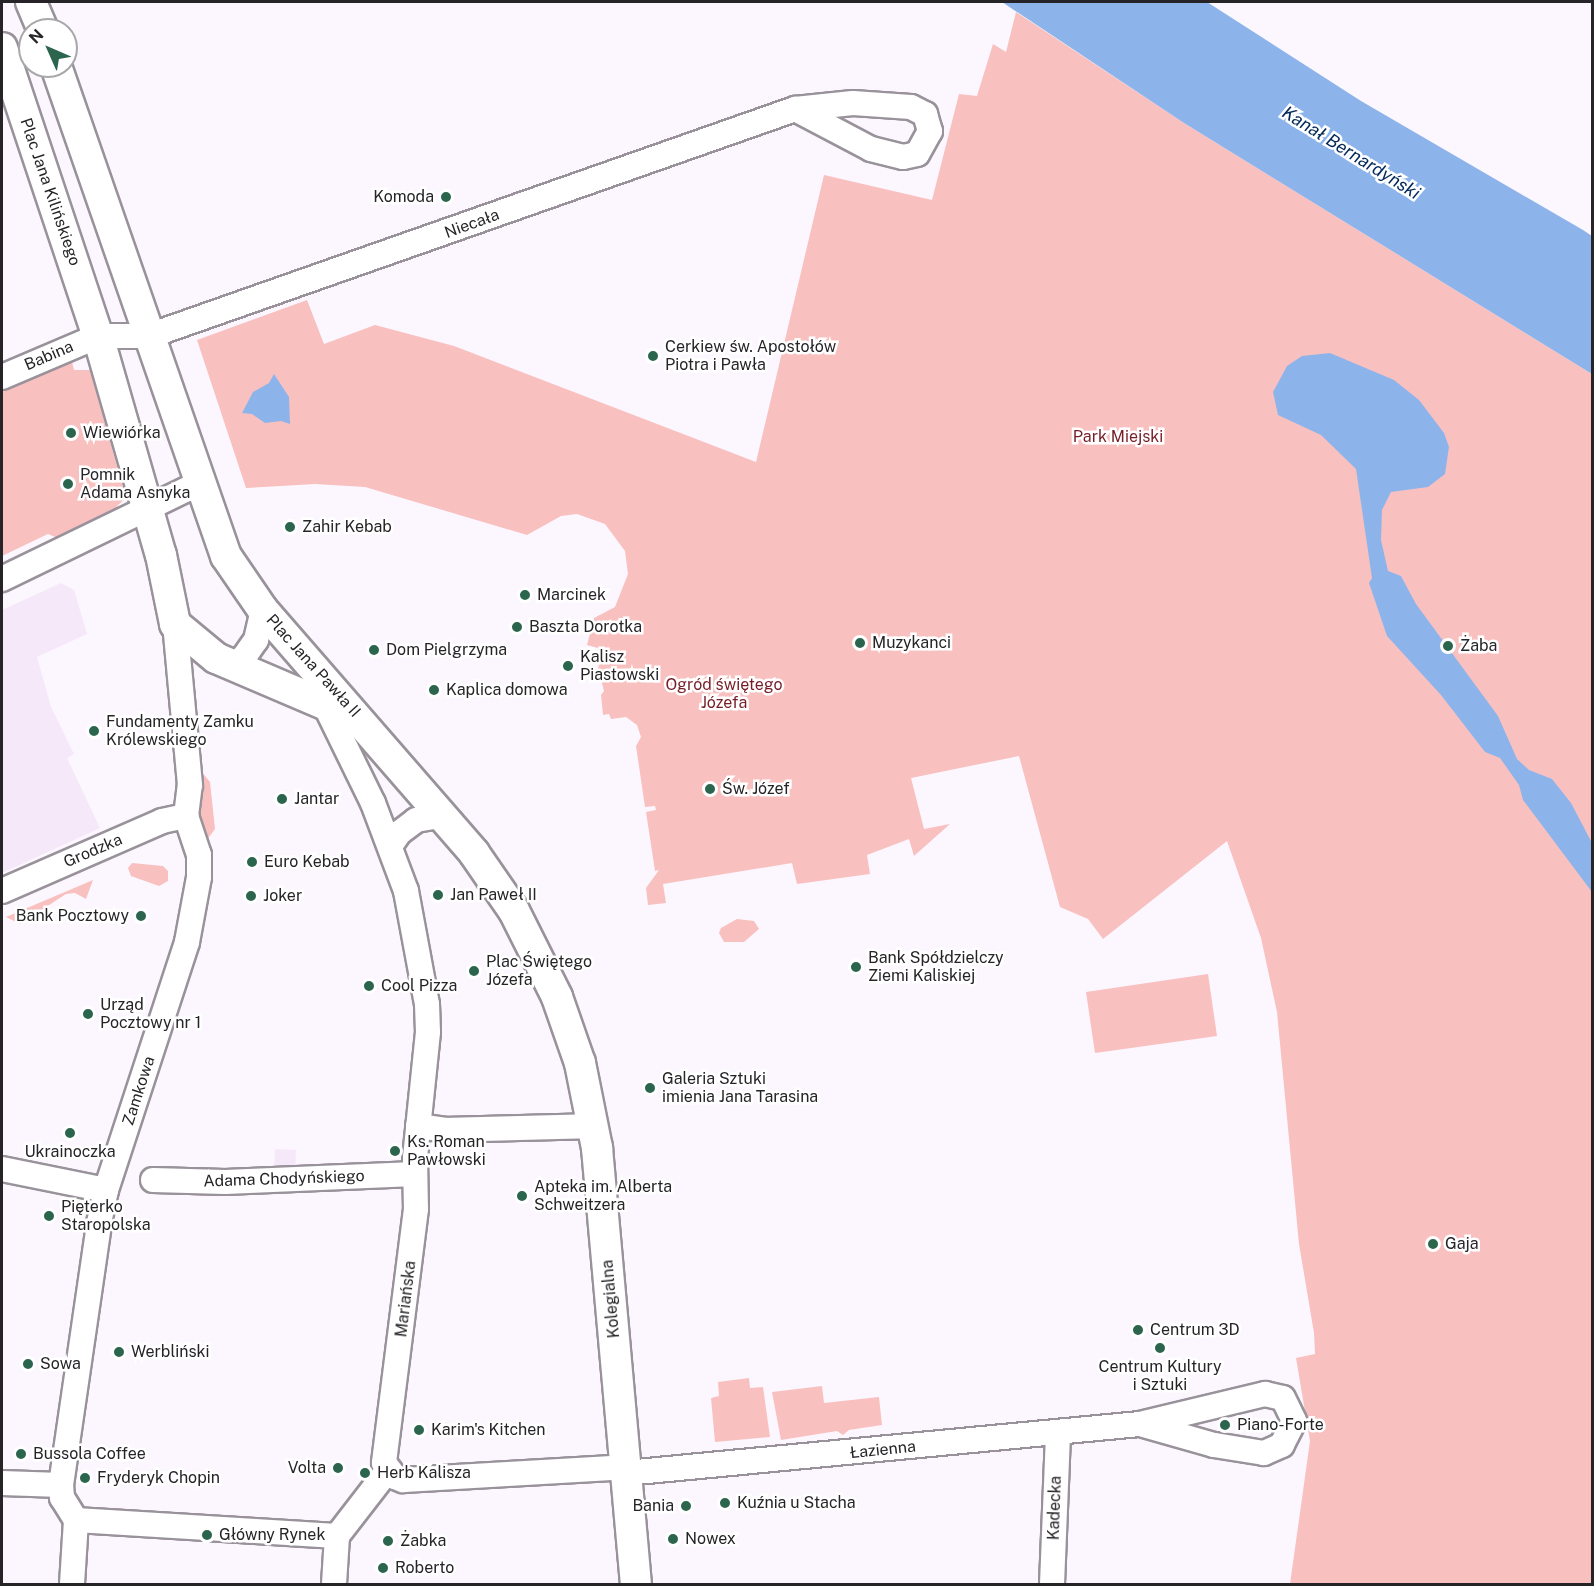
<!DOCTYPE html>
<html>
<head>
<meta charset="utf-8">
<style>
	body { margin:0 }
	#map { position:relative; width:1594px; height:1586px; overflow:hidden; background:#fcf6fe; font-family:"Public Sans",sans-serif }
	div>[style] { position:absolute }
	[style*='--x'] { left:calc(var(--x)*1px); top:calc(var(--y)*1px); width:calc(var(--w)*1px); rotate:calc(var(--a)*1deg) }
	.built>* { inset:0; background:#f5e9f9 }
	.green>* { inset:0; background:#f9c0c0 }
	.water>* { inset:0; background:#8cb4eb }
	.roads { filter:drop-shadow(2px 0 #99929b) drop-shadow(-2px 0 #99929b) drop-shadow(0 2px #99929b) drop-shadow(0 -2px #99929b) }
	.minor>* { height:24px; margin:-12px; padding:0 12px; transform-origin:12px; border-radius:12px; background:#fff }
	.tertiary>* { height:30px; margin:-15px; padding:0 15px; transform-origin:15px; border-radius:15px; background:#fff }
	.dots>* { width:16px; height:16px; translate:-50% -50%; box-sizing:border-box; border:3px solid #fff; border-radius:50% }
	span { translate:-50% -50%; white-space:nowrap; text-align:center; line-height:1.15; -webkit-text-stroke:5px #fff; paint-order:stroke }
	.street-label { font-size:16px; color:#262427 }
	.poi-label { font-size:16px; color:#262427 }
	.right { translate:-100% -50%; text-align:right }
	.left { translate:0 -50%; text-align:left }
	.park-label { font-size:16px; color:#761e27 }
	.water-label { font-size:18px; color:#022959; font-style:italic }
	.frame { position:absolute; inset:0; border:3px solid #262427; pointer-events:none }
	.north { position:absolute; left:18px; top:18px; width:60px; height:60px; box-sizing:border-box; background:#fff; border:2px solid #a8a7a9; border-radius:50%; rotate:315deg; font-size:16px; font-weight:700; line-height:24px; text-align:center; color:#262427 }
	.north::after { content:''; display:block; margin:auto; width:21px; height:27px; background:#2c654e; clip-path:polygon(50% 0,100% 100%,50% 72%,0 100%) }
</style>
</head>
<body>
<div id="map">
	<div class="built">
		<i style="clip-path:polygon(61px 583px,74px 590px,87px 634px,37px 657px,51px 707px,74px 754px,67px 758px,100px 828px,2px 873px,2px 610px)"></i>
		<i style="clip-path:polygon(275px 1149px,296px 1150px,295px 1172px,274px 1173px)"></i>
	</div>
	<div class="green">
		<i style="clip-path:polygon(1016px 12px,1184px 123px,1592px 374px,1592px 1584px,1290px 1584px,1310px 1441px,1296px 1358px,1315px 1354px,1314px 1333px,1299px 1244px,1277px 1012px,1261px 938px,1227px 841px,1103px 939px,1088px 919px,1060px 907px,1019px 756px,911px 778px,924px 829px,950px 824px,914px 856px,909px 839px,867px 855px,870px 874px,797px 884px,792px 863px,663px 884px,666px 903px,648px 905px,646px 888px,659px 870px,655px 871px,646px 812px,656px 810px,655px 806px,645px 807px,636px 746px,641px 737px,637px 725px,626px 717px,611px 719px,609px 714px,603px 715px,601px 695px,604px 691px,598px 668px,605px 650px,587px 645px,594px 618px,615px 607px,628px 574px,625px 551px,605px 524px,577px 514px,561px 516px,527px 535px,365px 487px,315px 484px,246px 488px,197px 340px,307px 300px,324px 344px,375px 325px,454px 346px,756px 462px,824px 175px,932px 200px,959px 94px,977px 96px,993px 44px,1006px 52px)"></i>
		<i style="clip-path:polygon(72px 362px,74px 370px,90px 370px,126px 498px,117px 506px,119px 512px,60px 539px,48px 534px,2px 556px,2px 391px)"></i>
		<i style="clip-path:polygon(201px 771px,210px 782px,215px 829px,206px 841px,198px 816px)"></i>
		<i style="clip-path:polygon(132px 863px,163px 866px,168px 871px,168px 881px,159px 886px,131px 876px,128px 868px)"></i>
		<i style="clip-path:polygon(93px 880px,86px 899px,75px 893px,66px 894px,20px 924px,6px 917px)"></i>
		<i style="clip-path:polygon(737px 919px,754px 921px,759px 929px,744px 942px,724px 942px,719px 933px,721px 928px)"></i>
		<i style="clip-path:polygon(1208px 974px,1217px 1036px,1095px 1053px,1086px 992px)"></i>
		<i style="clip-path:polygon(749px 1378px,750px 1388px,763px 1387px,770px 1437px,715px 1442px,711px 1398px,719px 1396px,718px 1382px)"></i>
		<i style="clip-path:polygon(822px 1386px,824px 1403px,879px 1397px,882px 1425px,849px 1430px,843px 1435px,837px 1431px,781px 1440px,772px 1392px)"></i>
	</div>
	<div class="water">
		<i style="clip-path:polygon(1002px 2px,1207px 2px,1361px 101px,1583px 230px,1592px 236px,1592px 374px,1184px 123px)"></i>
		<i style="clip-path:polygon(1330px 353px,1394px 380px,1419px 400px,1444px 433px,1449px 447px,1445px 474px,1428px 487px,1391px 492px,1382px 510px,1381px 540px,1388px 571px,1401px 576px,1416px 604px,1498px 716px,1517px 759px,1529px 770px,1552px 779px,1571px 803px,1592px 843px,1592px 892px,1523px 800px,1519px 785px,1500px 758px,1485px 752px,1441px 695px,1387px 636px,1369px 583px,1372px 578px,1356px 469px,1321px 435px,1278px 415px,1273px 392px,1287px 366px,1302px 356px)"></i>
		<i style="clip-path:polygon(274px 374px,289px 397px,290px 424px,281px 421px,265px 423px,252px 414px,242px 413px,253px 392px,269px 383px)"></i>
	</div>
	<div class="roads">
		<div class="minor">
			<i style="--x:2;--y:377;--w:104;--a:-23.1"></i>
			<i style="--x:98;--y:336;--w:51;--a:0"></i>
			<i style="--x:149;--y:336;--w:685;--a:-19.36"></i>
			<i style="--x:795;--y:109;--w:58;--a:-5.9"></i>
			<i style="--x:853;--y:103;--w:58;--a:3.9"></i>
			<i style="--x:911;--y:107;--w:16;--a:27"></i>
			<i style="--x:925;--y:114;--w:18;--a:74"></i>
			<i style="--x:930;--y:131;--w:26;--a:119"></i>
			<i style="--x:917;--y:154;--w:14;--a:168"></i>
			<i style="--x:903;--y:157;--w:33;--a:-166"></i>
			<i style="--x:871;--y:149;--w:86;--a:-152.2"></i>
			<i style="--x:2;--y:579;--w:218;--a:-25.9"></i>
			<i style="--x:232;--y:666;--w:15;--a:-37"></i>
			<i style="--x:244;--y:657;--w:21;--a:-55"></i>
			<i style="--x:256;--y:640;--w:31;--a:-77"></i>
			<i style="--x:324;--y:703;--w:111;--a:63.9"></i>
			<i style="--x:373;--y:803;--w:94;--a:69.4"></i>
			<i style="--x:406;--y:891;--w:115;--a:79.5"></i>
			<i style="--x:427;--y:1004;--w:28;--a:88"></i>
			<i style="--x:428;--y:1032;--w:127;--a:95.9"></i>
			<i style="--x:415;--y:1158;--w:51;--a:88.9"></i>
			<i style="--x:416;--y:1209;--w:256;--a:97.2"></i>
			<i style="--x:384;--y:1463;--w:18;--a:52"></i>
			<i style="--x:395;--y:1477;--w:9;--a:21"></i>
			<i style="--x:403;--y:1480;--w:223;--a:-3.3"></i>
			<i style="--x:390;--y:846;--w:16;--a:-55"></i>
			<i style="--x:399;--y:833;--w:21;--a:-37"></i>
			<i style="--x:416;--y:820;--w:27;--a:-10"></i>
			<i style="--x:2;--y:891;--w:175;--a:-23.6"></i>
			<i style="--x:162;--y:821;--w:25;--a:-12"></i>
			<i style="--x:418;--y:1126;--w:28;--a:8"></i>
			<i style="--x:446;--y:1130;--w:148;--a:-1.5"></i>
			<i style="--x:2;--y:1169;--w:106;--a:11.4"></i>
			<i style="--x:153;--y:1180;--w:72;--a:1.6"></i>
			<i style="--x:225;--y:1182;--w:190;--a:-2.4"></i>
			<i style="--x:626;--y:1473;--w:516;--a:-5.45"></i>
			<i style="--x:1140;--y:1424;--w:129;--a:-13.5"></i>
			<i style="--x:1265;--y:1394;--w:18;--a:13"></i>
			<i style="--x:1283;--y:1398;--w:25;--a:64"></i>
			<i style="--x:1294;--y:1421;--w:27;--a:117"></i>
			<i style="--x:1282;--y:1445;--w:20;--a:156"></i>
			<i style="--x:1264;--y:1453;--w:51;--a:-170.9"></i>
			<i style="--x:1214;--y:1445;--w:77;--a:-164.2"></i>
			<i style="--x:2;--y:1483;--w:59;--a:1.9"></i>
			<i style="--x:76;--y:1520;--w:26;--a:-122"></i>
			<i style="--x:62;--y:1498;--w:13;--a:-94"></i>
			<i style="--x:61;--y:1485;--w:265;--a:-81.7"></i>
			<i style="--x:99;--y:1223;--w:34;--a:-78"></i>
			<i style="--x:106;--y:1190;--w:261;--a:-71.9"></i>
			<i style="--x:187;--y:942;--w:66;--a:-79.5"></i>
			<i style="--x:199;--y:877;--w:22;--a:-90"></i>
			<i style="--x:199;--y:855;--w:41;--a:-108.4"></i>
			<i style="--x:186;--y:816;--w:31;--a:-83"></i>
			<i style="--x:190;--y:785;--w:162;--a:-95.3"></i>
			<i style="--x:76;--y:1520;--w:261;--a:3.5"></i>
			<i style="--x:72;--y:1584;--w:64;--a:-86.4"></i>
			<i style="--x:334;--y:1584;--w:48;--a:-86.4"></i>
			<i style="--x:337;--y:1536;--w:83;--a:-52.3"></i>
			<i style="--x:1052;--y:1584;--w:152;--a:-87.7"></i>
		</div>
		<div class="tertiary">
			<i style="--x:31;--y:2;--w:30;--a:67"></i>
			<i style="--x:2;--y:48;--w:304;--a:71.6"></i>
			<i style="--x:98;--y:336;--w:228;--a:74"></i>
			<i style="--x:161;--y:555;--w:70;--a:78.5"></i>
			<i style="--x:175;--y:624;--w:53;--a:39.7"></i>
			<i style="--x:216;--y:658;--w:142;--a:23.1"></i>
			<i style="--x:56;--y:66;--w:519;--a:70.87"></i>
			<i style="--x:226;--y:556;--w:65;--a:55.6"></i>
			<i style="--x:263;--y:610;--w:322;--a:49"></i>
			<i style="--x:474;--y:853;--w:70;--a:55.4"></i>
			<i style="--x:514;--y:911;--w:96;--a:63.4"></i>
			<i style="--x:557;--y:997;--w:70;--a:70.8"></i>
			<i style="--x:580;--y:1063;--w:87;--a:78.7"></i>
			<i style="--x:597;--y:1148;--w:438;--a:84.9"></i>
		</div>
	</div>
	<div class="dots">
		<i style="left:446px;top:197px;background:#2c654e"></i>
		<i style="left:653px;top:356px;background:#2c654e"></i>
		<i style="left:71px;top:433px;background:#2c654e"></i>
		<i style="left:68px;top:484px;background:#2c654e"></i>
		<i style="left:290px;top:527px;background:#2c654e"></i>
		<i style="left:525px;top:595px;background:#2c654e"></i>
		<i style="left:517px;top:627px;background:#2c654e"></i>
		<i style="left:860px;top:643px;background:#2c654e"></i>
		<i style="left:1448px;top:646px;background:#2c654e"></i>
		<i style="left:374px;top:650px;background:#2c654e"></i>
		<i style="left:568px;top:666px;background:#2c654e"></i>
		<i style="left:434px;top:690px;background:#2c654e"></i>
		<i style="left:94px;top:731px;background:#2c654e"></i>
		<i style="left:710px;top:789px;background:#2c654e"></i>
		<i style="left:282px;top:799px;background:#2c654e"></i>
		<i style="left:252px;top:862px;background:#2c654e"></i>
		<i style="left:438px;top:895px;background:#2c654e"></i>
		<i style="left:251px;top:896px;background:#2c654e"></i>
		<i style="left:141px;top:916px;background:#2c654e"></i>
		<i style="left:856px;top:967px;background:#2c654e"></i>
		<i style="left:474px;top:971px;background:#2c654e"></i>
		<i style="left:369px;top:986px;background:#2c654e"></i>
		<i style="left:88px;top:1014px;background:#2c654e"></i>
		<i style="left:650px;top:1088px;background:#2c654e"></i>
		<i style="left:70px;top:1133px;background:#2c654e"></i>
		<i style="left:395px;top:1151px;background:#2c654e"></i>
		<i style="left:522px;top:1196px;background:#2c654e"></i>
		<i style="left:49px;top:1216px;background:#2c654e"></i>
		<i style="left:1433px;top:1244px;background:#2c654e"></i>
		<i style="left:1138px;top:1330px;background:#2c654e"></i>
		<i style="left:1160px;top:1348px;background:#2c654e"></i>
		<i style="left:119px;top:1352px;background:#2c654e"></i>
		<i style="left:28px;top:1364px;background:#2c654e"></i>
		<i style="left:1225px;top:1425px;background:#2c654e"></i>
		<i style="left:419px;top:1430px;background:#2c654e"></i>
		<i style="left:21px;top:1454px;background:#2c654e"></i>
		<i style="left:338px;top:1468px;background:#2c654e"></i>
		<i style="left:365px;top:1473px;background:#2c654e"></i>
		<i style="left:85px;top:1478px;background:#2c654e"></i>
		<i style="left:725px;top:1503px;background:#2c654e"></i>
		<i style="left:686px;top:1506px;background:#2c654e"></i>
		<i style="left:207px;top:1535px;background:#2c654e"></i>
		<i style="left:673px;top:1539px;background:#2c654e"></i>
		<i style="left:388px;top:1541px;background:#2c654e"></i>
		<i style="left:383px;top:1568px;background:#2c654e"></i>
	</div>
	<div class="street-label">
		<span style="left:50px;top:192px;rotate:71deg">Plac Jana Kilińskiego</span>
		<span style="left:472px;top:224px;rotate:-20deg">Niecała</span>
		<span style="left:49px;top:356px;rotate:-23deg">Babina</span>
		<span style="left:313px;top:666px;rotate:48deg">Plac Jana Pawła II</span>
		<span style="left:93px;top:851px;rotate:-23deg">Grodzka</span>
		<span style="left:139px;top:1091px;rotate:-72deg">Zamkowa</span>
		<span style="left:284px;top:1179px;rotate:-2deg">Adama Chodyńskiego</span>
		<span style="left:406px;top:1299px;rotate:-83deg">Mariańska</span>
		<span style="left:611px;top:1299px;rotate:-95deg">Kolegialna</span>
		<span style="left:883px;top:1450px;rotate:-6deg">Łazienna</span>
		<span style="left:1055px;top:1508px;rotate:-88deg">Kadecka</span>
	</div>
	<div class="poi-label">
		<span class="right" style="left:434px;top:197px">Komoda</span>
		<span class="left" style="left:665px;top:356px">Cerkiew św. Apostołów<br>Piotra i Pawła</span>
		<span class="left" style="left:83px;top:433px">Wiewiórka</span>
		<span class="left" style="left:80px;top:484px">Pomnik<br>Adama Asnyka</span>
		<span class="left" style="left:302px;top:527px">Zahir Kebab</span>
		<span class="left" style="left:537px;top:595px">Marcinek</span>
		<span class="left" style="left:529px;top:627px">Baszta Dorotka</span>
		<span class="left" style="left:872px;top:643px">Muzykanci</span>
		<span class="left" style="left:1460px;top:646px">Żaba</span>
		<span class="left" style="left:386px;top:650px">Dom Pielgrzyma</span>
		<span class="left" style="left:580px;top:666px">Kalisz<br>Piastowski</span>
		<span class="left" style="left:446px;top:690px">Kaplica domowa</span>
		<span class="left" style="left:106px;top:731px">Fundamenty Zamku<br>Królewskiego</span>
		<span class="left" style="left:722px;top:789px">Św. Józef</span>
		<span class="left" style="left:294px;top:799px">Jantar</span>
		<span class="left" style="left:264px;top:862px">Euro Kebab</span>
		<span class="left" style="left:450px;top:895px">Jan Paweł II</span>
		<span class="left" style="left:263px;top:896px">Joker</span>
		<span class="right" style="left:129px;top:916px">Bank Pocztowy</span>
		<span class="left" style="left:868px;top:967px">Bank Spółdzielczy<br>Ziemi Kaliskiej</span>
		<span class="left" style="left:486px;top:971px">Plac Świętego<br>Józefa</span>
		<span class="left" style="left:381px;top:986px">Cool Pizza</span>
		<span class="left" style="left:100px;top:1014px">Urząd<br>Pocztowy nr 1</span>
		<span class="left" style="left:662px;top:1088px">Galeria Sztuki<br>imienia Jana Tarasina</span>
		<span class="left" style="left:407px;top:1151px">Ks. Roman<br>Pawłowski</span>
		<span style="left:70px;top:1152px">Ukrainoczka</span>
		<span class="left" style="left:534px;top:1196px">Apteka im. Alberta<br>Schweitzera</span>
		<span class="left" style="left:61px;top:1216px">Pięterko<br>Staropolska</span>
		<span class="left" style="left:1445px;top:1244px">Gaja</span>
		<span class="left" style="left:1150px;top:1330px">Centrum 3D</span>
		<span class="left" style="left:131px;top:1352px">Werbliński</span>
		<span class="left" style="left:40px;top:1364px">Sowa</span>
		<span style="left:1160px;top:1376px">Centrum Kultury<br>i Sztuki</span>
		<span class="left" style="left:1237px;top:1425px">Piano-Forte</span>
		<span class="left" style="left:431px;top:1430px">Karim's Kitchen</span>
		<span class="left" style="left:33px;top:1454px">Bussola Coffee</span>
		<span class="right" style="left:326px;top:1468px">Volta</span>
		<span class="left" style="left:377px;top:1473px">Herb Kalisza</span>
		<span class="left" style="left:97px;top:1478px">Fryderyk Chopin</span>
		<span class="left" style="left:737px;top:1503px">Kuźnia u Stacha</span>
		<span class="right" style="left:674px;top:1506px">Bania</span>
		<span class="left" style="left:219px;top:1535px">Główny Rynek</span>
		<span class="left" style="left:685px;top:1539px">Nowex</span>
		<span class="left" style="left:400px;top:1541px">Żabka</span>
		<span class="left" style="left:395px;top:1568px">Roberto</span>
	</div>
	<div class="park-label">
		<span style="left:1118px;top:437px">Park Miejski</span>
		<span style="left:724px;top:694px">Ogród świętego<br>Józefa</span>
	</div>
	<div class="water-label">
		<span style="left:1351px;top:153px;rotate:32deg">Kanał Bernardyński</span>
	</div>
	<div class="frame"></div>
	<div class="north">N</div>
</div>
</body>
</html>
